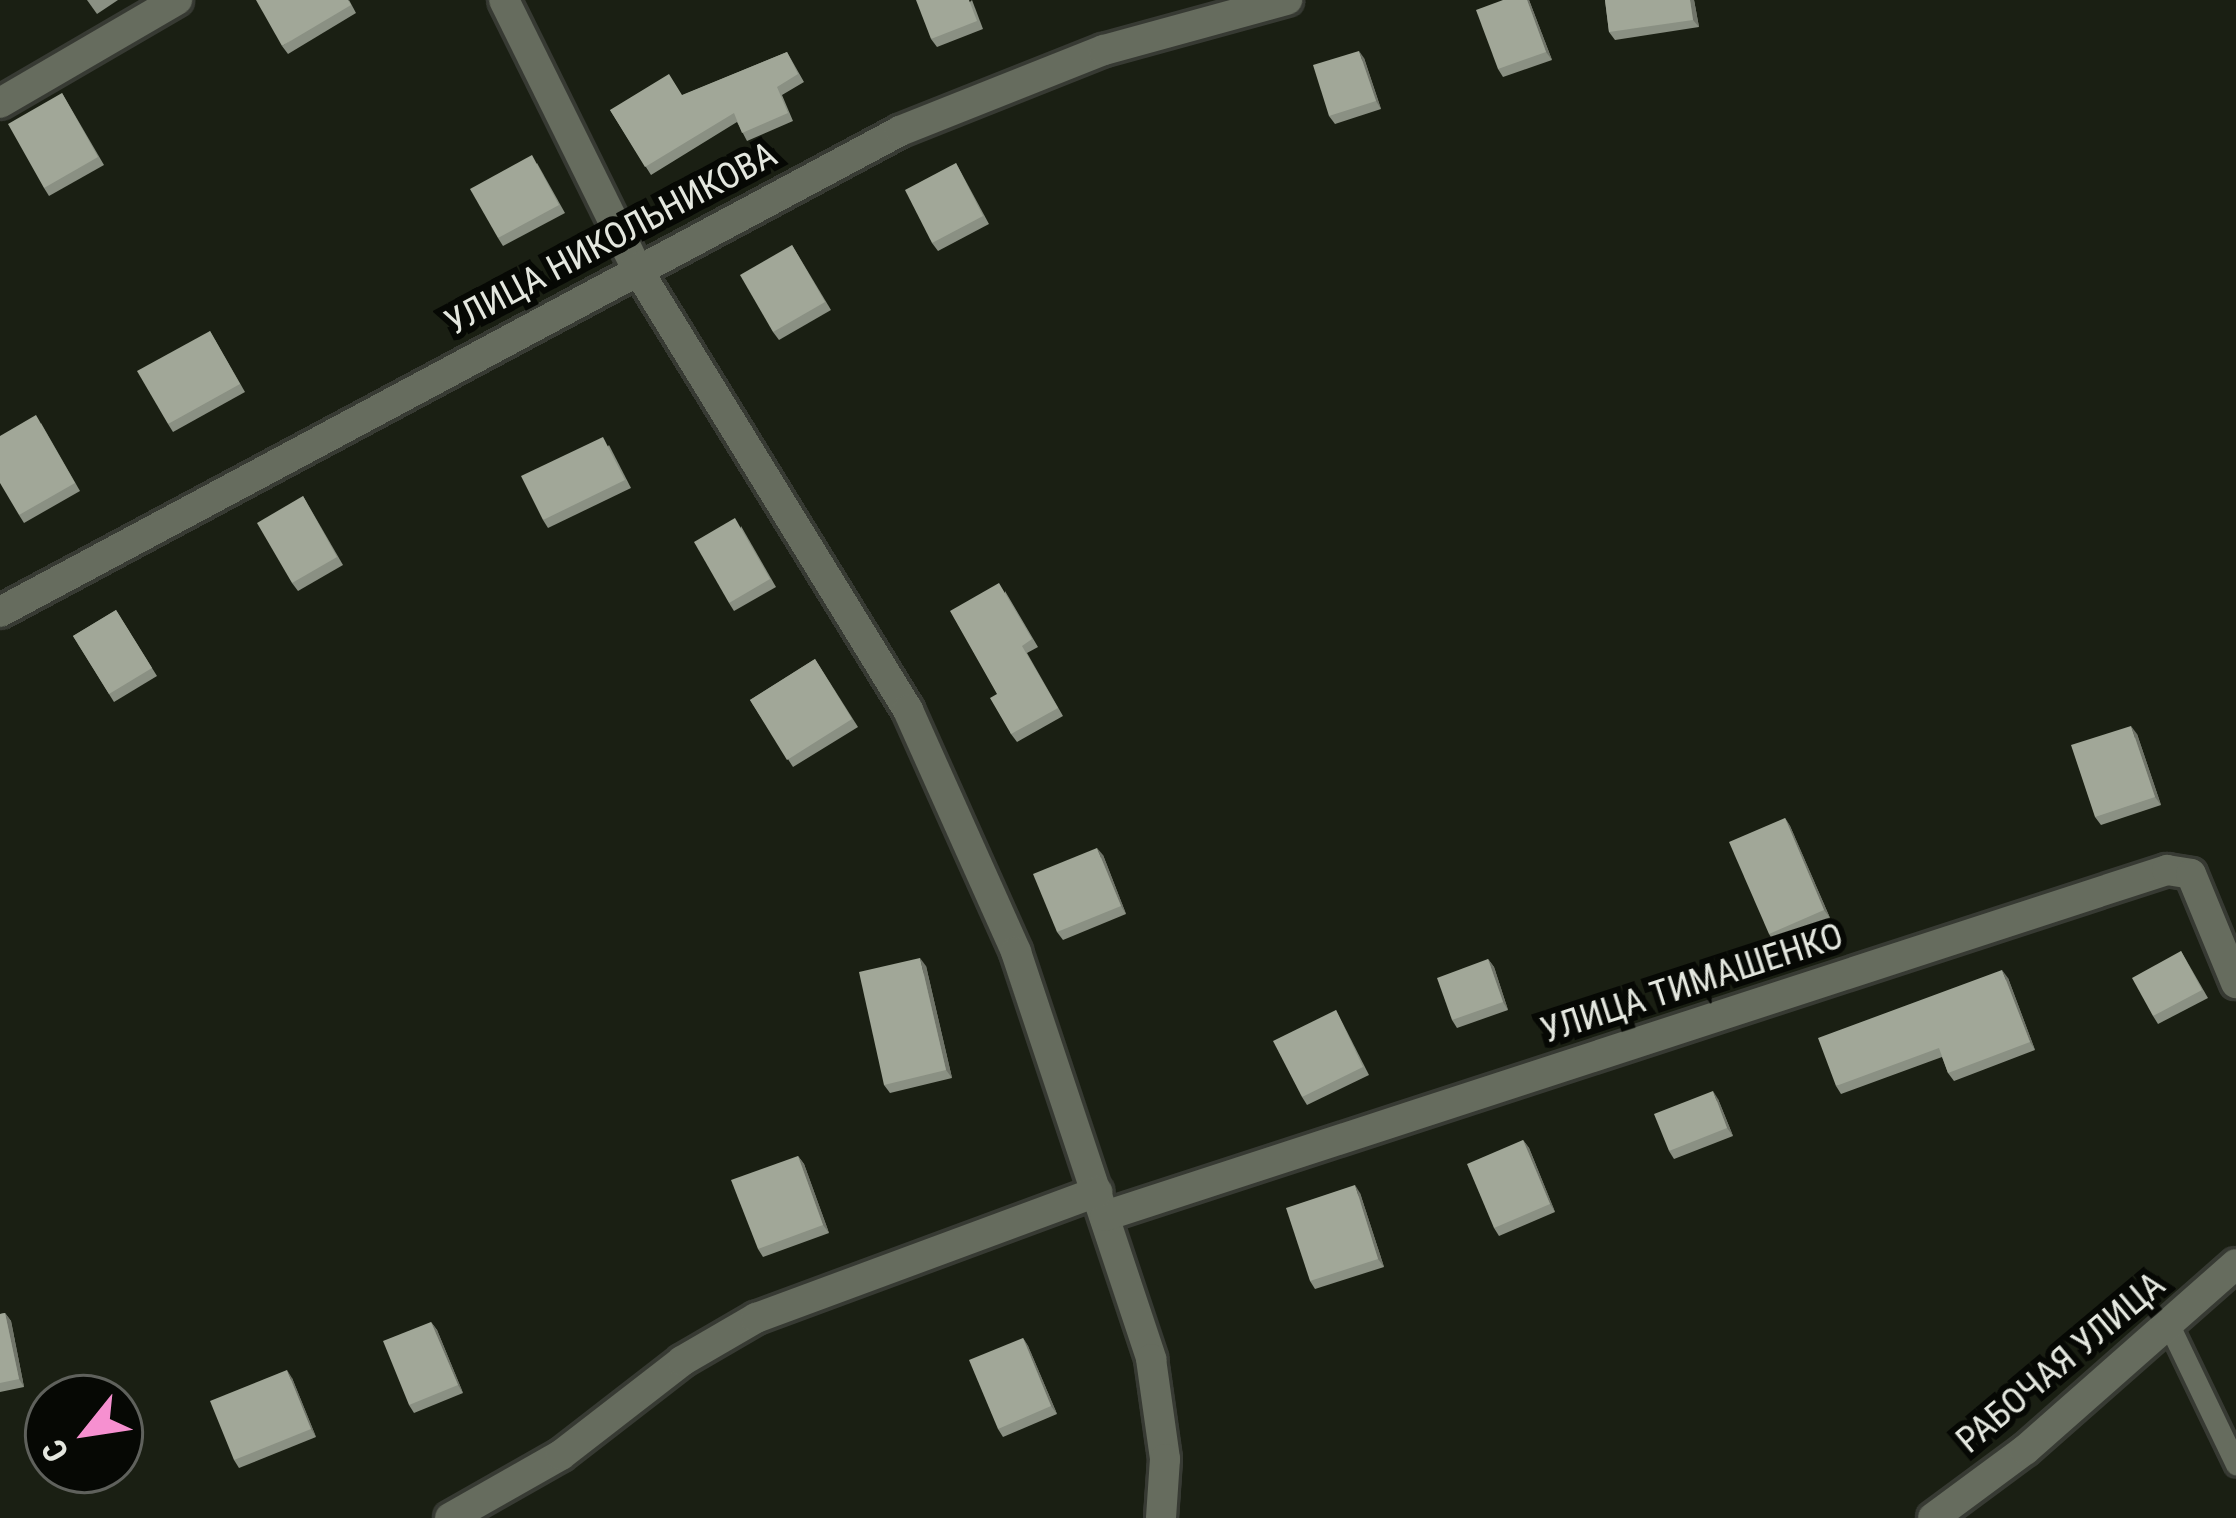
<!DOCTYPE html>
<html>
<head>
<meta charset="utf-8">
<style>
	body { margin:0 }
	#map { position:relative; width:2236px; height:1518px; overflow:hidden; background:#1a1f13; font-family:"Roboto Condensed",sans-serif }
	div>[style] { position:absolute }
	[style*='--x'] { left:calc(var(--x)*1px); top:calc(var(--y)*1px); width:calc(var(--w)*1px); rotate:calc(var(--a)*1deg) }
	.roads { filter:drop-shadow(3px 0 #373a33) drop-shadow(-3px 0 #373a33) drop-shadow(0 3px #373a33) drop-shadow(0 -3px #373a33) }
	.service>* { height:21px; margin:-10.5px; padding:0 10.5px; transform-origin:10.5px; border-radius:10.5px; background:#666c5e }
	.minor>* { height:30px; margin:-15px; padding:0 15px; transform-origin:15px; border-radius:15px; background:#666c5e }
	.wall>* { inset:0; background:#8a9083 }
	.shaded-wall>* { inset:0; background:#71756a }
	.building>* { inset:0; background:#a1a798 }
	span { translate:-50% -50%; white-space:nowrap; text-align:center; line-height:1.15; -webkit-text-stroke:12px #060804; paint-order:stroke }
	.street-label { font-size:36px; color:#e4e7df }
	.north { position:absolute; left:24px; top:1374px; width:120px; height:120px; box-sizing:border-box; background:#060804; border:3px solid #5f615c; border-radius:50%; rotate:240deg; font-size:33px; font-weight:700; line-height:48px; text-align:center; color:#e4e7df }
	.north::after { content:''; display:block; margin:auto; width:42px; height:54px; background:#f690d0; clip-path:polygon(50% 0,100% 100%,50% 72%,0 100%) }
</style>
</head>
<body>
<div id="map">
	<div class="roads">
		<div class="service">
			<i style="--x:2168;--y:1323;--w:157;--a:64.3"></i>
		</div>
		<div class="minor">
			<i style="--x:504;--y:0;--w:298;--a:63.7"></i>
			<i style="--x:636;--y:267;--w:520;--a:58.45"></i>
			<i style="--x:908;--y:710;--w:265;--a:65.9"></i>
			<i style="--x:1016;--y:952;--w:429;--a:71.6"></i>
			<i style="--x:1151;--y:1359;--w:101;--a:82"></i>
			<i style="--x:1165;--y:1459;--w:59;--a:93.9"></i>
			<i style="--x:0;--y:103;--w:205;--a:-30.2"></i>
			<i style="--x:0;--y:612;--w:1020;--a:-28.12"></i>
			<i style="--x:900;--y:131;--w:219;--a:-21.7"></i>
			<i style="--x:1104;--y:50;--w:190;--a:-15.3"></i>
			<i style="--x:1105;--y:1216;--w:1117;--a:-18.05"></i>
			<i style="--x:2167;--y:870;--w:24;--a:9"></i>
			<i style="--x:2191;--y:874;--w:118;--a:67.6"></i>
			<i style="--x:450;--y:1518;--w:128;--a:-29.6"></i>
			<i style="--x:561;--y:1455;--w:153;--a:-37.8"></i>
			<i style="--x:682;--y:1361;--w:86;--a:-30.2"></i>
			<i style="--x:756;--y:1318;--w:364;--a:-20.3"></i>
			<i style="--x:1933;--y:1518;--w:114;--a:-36.5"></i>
			<i style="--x:2025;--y:1450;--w:281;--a:-41.4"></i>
		</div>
	</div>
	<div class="wall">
		<i style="clip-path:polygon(87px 0,118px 0,97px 14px)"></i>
		<i style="clip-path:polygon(349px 0,356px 13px,288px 54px,282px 46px)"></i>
		<i style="clip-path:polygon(972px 0,983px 29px,937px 47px,931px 39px)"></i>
		<i style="clip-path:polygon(1503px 0,1529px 0,1552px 60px,1503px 77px,1498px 69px)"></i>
		<i style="clip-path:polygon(1605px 0,1694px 0,1699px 27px,1615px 40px,1609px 32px)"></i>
		<i style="clip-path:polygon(787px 52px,804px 82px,782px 95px,793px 121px,747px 141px,737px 122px,651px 175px,610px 110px,683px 95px)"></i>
		<i style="clip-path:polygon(1364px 58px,1381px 109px,1335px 124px,1329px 116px)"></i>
		<i style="clip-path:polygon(62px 93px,104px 165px,49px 196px,44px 188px)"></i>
		<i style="clip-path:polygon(537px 163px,565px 213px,503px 246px,498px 238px)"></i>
		<i style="clip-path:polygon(956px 163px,989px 224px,938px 251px,932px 243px)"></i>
		<i style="clip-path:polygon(792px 245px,831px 310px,779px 340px,773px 332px)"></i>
		<i style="clip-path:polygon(210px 331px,245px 392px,173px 432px,168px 424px)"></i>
		<i style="clip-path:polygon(41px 423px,80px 491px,24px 523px,19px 515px)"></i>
		<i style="clip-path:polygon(609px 445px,631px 488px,548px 528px,543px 520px)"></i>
		<i style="clip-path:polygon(303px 496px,343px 565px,298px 591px,292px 583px)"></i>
		<i style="clip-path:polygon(741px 526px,776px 587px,734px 611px,729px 603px)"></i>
		<i style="clip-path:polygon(1005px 591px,1038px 647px,1027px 653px,1063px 716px,1017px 742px,1011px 734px,997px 694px)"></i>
		<i style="clip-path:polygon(116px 610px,157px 676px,114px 702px,73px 636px)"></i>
		<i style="clip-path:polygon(815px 659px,858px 727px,793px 767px,750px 700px)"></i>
		<i style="clip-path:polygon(2137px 734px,2161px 805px,2101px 825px,2095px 817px)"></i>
		<i style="clip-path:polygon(1785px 818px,1790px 826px,1830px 918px,1774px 942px,1769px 934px)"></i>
		<i style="clip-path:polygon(1103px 855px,1126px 914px,1063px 940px,1057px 932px)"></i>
		<i style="clip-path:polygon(2181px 951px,2208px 998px,2158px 1024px,2153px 1016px)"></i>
		<i style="clip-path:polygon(1488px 959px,1494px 967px,1508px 1010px,1457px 1028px,1452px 1020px)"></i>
		<i style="clip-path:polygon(926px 966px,952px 1078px,890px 1093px,884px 1085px)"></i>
		<i style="clip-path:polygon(2008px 978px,2035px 1050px,1954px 1081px,1948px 1073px,1942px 1057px,1841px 1094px,1836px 1086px)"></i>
		<i style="clip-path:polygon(1336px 1010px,1369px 1075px,1307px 1105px,1302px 1097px)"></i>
		<i style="clip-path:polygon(1718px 1099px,1733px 1136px,1674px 1159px,1669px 1151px)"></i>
		<i style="clip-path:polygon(1523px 1140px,1529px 1148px,1555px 1212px,1499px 1236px,1494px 1228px)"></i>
		<i style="clip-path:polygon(798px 1156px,804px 1164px,829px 1233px,763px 1257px,758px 1249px)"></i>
		<i style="clip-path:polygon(1360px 1193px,1384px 1267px,1315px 1289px,1310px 1281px)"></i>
		<i style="clip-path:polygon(5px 1313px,11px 1321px,24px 1387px,0 1392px,0 1314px)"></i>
		<i style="clip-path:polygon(431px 1322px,437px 1330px,463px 1393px,414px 1413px,409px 1405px)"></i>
		<i style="clip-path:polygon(1023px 1338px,1028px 1346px,1057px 1414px,1003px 1437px,998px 1429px)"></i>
		<i style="clip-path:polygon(292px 1378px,316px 1437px,239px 1468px,234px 1460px)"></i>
	</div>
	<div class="shaded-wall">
		<i style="clip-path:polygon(1527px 0,1529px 0,1552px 60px,1546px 52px)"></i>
		<i style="clip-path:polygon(1690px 0,1694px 0,1699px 27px,1693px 20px)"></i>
		<i style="clip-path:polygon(1359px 51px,1364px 58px,1381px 109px,1376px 101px)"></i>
		<i style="clip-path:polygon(2131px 726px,2137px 734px,2161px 805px,2155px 797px)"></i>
		<i style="clip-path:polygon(1785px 818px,1790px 826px,1830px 918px,1824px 910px)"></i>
		<i style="clip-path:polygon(1097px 848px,1103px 855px,1126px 914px,1121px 906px)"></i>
		<i style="clip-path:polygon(920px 958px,926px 966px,952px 1078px,946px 1070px)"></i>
		<i style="clip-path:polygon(1488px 959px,1494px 967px,1508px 1010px,1503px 1002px)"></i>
		<i style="clip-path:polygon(2002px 970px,2008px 978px,2035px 1050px,2030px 1042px)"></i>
		<i style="clip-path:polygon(1713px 1091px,1718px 1099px,1733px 1136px,1727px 1128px)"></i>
		<i style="clip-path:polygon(1523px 1140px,1529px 1148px,1555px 1212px,1550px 1204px)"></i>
		<i style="clip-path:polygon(798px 1156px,804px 1164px,829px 1233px,823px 1225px)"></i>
		<i style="clip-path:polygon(1355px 1185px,1360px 1193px,1384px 1267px,1378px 1259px)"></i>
		<i style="clip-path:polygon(5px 1313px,11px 1321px,24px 1387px,19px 1379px)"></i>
		<i style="clip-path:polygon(431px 1322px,437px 1330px,463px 1393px,458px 1385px)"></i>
		<i style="clip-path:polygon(1023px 1338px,1028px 1346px,1057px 1414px,1051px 1406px)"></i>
		<i style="clip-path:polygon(287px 1370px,292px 1378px,316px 1437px,311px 1429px)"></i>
	</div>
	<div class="building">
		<i style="clip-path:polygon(256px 0,348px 0,351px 5px,282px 46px)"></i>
		<i style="clip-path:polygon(916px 0,969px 0,977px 21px,931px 39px)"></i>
		<i style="clip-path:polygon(1503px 0,1527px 0,1546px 52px,1498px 69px,1476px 10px)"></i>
		<i style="clip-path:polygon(1605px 0,1690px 0,1693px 20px,1609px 32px)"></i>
		<i style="clip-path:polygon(1359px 51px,1376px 101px,1329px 116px,1313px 65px)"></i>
		<i style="clip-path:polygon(787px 52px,798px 74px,777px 87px,788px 113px,742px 133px,734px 113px,645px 167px,610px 110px,669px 74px,682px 95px)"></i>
		<i style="clip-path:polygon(62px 93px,98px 157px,44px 188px,8px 124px)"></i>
		<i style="clip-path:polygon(532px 155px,559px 205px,498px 238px,470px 189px)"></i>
		<i style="clip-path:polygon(956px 163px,983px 216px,932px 243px,905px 190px)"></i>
		<i style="clip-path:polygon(792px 245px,825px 302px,773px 332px,740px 275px)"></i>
		<i style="clip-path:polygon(210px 331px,240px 384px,168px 424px,137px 371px)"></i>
		<i style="clip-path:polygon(36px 415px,75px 483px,19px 515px,0 483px,0 436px)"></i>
		<i style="clip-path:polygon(603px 437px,625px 480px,543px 520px,521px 476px)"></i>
		<i style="clip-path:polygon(303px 496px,337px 557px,292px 583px,257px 523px)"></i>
		<i style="clip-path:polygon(735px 518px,770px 579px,729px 603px,694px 542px)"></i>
		<i style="clip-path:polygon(999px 583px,1032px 639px,1022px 646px,1058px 708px,1011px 734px,990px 698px,997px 694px,950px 611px)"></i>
		<i style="clip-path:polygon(116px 610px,152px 668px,109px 694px,73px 636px)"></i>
		<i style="clip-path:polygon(815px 659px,852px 719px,787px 760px,750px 700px)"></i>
		<i style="clip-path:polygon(2131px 726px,2155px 797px,2095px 817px,2071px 745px)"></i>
		<i style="clip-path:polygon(1785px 818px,1824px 910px,1769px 934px,1729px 842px)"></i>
		<i style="clip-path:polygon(1097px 848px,1121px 906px,1057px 932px,1033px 874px)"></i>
		<i style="clip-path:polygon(2181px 951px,2202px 990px,2153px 1016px,2132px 978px)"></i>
		<i style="clip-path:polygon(920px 958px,946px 1070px,884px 1085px,859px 972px)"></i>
		<i style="clip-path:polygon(1488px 959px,1503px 1002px,1452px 1020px,1437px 978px)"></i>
		<i style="clip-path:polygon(2002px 970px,2030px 1042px,1948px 1073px,1939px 1048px,1836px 1086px,1818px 1038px)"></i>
		<i style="clip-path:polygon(1336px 1010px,1363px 1067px,1302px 1097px,1273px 1041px)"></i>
		<i style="clip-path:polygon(1713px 1091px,1727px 1128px,1669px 1151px,1654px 1114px)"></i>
		<i style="clip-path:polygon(1523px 1140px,1550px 1204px,1494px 1228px,1467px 1164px)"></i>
		<i style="clip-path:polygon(798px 1156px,823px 1225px,758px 1249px,731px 1180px)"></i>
		<i style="clip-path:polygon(1355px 1185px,1378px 1259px,1310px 1281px,1286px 1208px)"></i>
		<i style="clip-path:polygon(5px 1313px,19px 1379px,0 1383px,0 1314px)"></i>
		<i style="clip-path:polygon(431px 1322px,458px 1385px,409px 1405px,383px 1341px)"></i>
		<i style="clip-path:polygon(1023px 1338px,1051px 1406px,998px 1429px,969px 1360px)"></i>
		<i style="clip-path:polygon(287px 1370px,311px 1429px,234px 1460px,210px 1401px)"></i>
	</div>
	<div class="street-label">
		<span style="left:611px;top:239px;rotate:-28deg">УЛИЦА НИКОЛЬНИКОВА</span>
		<span style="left:1692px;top:984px;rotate:-18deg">УЛИЦА ТИМАШЕНКО</span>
		<span style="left:2061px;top:1363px;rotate:-40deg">РАБОЧАЯ УЛИЦА</span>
	</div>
	<div class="north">С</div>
</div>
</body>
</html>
